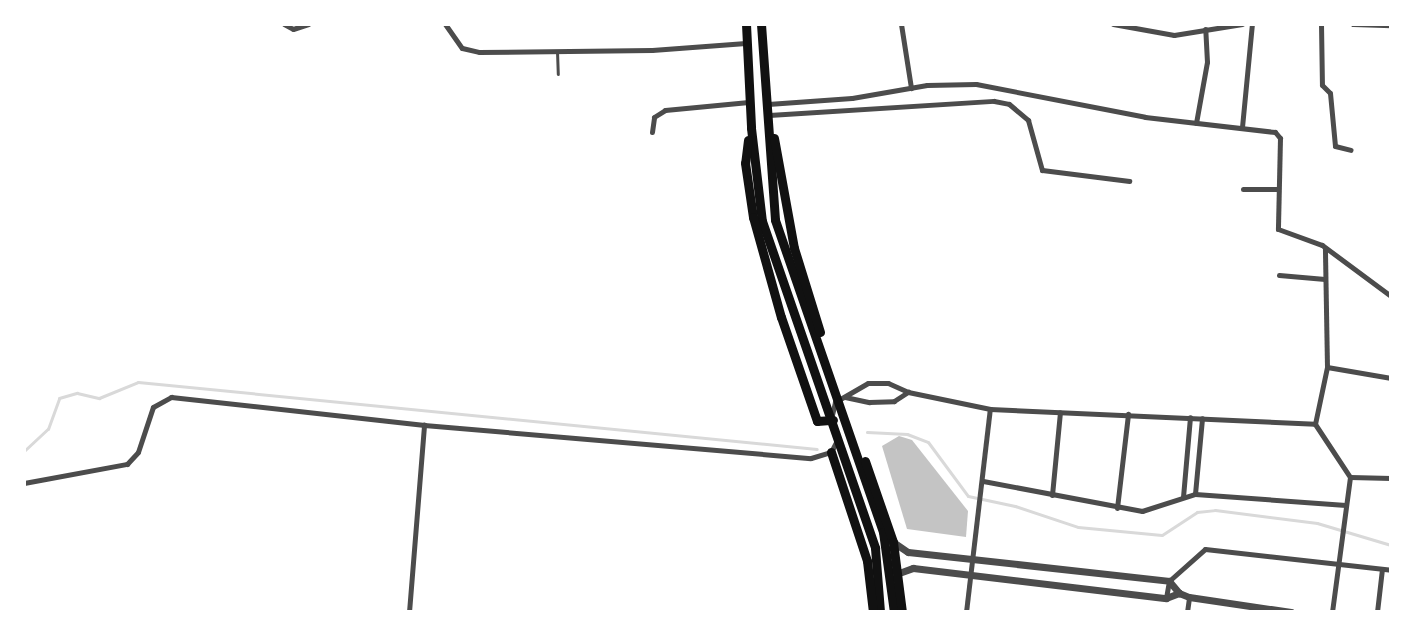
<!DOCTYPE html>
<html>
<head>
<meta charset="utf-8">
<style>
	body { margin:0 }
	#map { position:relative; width:1415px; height:636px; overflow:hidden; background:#fff; font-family:Figtree,sans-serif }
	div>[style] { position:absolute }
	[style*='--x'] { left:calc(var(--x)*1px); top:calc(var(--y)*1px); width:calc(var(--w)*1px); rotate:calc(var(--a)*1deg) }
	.stream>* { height:3px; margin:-1.5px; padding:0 1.5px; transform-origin:1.5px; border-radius:1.5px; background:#d9d9d9 }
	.building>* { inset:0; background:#c4c4c4 }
	.service>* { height:3px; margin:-1.5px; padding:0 1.5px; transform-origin:1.5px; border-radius:1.5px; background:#4c4c4c }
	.minor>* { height:5px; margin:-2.5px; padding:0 2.5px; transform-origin:2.5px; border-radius:2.5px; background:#4c4c4c }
	.tertiary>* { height:7px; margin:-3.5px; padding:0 3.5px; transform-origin:3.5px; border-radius:3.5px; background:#4c4c4c }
	.trunk>* { height:9px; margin:-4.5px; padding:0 4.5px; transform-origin:4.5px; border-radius:4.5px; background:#111 }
	span { translate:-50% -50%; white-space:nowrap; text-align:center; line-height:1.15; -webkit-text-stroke:5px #fff; paint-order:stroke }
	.frame { position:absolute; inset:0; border:26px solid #fff; pointer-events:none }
</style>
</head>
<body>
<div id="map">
	<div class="stream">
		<i style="--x:867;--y:432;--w:40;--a:2.9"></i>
		<i style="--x:907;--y:434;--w:22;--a:21"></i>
		<i style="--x:928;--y:442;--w:67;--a:53.5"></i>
		<i style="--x:968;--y:496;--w:48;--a:12"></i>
		<i style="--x:1015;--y:506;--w:66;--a:18.4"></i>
		<i style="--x:1078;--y:527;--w:84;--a:5.4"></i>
		<i style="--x:1162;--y:535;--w:42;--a:-33.3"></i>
		<i style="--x:1197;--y:512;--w:18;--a:-6"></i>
		<i style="--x:1215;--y:510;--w:103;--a:7.3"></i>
		<i style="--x:1317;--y:523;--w:77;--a:16.6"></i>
		<i style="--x:24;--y:451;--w:33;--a:-43"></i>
		<i style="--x:48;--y:429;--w:33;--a:-70"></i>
		<i style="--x:59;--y:398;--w:19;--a:-16"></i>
		<i style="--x:77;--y:393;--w:23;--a:13"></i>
		<i style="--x:99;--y:398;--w:42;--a:-22.3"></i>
		<i style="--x:138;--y:382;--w:682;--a:5.64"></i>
	</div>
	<div class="building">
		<i style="clip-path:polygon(899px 436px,912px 440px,968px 511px,966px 537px,907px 529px,882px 446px)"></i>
	</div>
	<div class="service">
		<i style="--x:557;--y:51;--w:23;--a:88"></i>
	</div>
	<div class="minor">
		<i style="--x:284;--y:24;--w:10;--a:29"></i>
		<i style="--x:293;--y:29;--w:16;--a:-18"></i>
		<i style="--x:445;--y:24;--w:29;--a:55"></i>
		<i style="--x:462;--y:48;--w:17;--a:13"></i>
		<i style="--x:479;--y:52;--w:173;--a:-0.7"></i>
		<i style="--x:652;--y:50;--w:94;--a:-4.3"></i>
		<i style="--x:901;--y:24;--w:65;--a:81.1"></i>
		<i style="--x:1113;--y:24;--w:62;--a:10.2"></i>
		<i style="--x:1174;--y:35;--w:69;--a:-9.2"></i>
		<i style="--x:1321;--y:24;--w:61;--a:89.1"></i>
		<i style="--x:1322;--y:85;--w:11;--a:45"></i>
		<i style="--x:1330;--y:93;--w:53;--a:84.6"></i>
		<i style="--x:1335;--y:146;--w:16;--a:14"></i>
		<i style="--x:1353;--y:24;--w:38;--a:2"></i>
		<i style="--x:1391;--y:53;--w:33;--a:90"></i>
		<i style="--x:768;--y:104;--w:84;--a:-4.1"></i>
		<i style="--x:852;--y:98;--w:76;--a:-9.8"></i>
		<i style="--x:927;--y:85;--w:49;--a:-1.2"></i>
		<i style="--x:976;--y:84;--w:172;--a:11"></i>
		<i style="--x:1145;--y:117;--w:131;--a:6.6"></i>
		<i style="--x:1275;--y:132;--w:8;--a:50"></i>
		<i style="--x:1280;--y:138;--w:91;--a:91.3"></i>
		<i style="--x:1278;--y:229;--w:47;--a:20"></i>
		<i style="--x:1322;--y:245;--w:86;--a:36.5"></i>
		<i style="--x:769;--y:115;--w:225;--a:-3.6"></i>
		<i style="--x:994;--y:101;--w:15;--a:11"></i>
		<i style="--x:1009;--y:104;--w:25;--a:40"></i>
		<i style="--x:1028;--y:120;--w:52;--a:74.4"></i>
		<i style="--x:1042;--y:170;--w:88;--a:7.2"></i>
		<i style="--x:1196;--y:123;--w:62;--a:-79.8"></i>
		<i style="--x:1207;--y:62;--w:33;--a:-93"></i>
		<i style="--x:1242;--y:127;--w:103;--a:-84.5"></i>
		<i style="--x:652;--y:132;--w:15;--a:-82"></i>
		<i style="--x:654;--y:117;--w:13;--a:-32"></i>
		<i style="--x:665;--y:110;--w:84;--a:-5.4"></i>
		<i style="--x:1243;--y:189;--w:35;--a:0"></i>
		<i style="--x:1279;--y:275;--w:46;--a:5"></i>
		<i style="--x:1327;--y:367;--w:65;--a:9.8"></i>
		<i style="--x:845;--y:397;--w:25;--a:12"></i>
		<i style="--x:869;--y:402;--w:25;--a:-2"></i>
		<i style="--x:894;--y:401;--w:17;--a:-33"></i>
		<i style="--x:832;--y:415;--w:13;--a:-77"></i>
		<i style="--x:835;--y:402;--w:38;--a:-30"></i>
		<i style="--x:868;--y:383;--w:20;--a:0"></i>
		<i style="--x:888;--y:383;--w:22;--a:24"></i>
		<i style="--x:908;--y:392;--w:84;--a:11.7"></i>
		<i style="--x:990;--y:409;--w:325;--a:2.6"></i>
		<i style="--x:1315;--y:424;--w:64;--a:56.6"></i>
		<i style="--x:1350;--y:477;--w:41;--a:1.4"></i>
		<i style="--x:1315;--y:424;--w:58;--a:-78.1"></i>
		<i style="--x:1327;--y:367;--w:119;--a:-91"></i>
		<i style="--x:983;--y:481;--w:162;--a:10.7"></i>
		<i style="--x:1142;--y:511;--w:56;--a:-17.8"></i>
		<i style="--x:1195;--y:494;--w:151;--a:4.2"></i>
		<i style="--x:24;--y:483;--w:105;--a:-10.5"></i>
		<i style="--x:127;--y:464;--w:16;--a:-47"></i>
		<i style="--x:138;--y:452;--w:47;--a:-71.6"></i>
		<i style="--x:153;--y:407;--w:21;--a:-29"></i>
		<i style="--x:171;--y:397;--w:255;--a:6.3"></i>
		<i style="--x:424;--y:425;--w:388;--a:4.9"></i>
		<i style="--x:811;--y:458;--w:21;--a:-17"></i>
		<i style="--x:831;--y:452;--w:13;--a:-63"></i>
		<i style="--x:1195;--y:494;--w:76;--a:-84.7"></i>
		<i style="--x:1052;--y:495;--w:83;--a:-84.5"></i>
		<i style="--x:1183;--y:497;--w:80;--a:-85"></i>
		<i style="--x:1117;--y:508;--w:95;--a:-83.3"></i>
		<i style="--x:1166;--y:598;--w:17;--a:-80"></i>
		<i style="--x:1169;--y:581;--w:48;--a:-41.6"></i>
		<i style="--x:1205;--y:549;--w:187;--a:6.4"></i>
		<i style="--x:409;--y:612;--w:188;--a:-85.4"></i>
		<i style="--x:966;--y:612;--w:204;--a:-83.3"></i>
		<i style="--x:1187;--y:612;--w:15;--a:-82"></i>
		<i style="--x:1332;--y:612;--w:136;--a:-82.4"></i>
		<i style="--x:1377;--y:612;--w:43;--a:-83.4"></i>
	</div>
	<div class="tertiary">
		<i style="--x:893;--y:542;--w:18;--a:34"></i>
		<i style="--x:908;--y:552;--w:263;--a:6.3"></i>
		<i style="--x:1169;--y:581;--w:16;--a:50"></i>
		<i style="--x:1179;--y:593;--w:11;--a:22"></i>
		<i style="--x:1189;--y:597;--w:103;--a:8.4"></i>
		<i style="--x:899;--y:573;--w:15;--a:-20"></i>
		<i style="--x:913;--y:568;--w:255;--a:6.8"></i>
		<i style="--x:1166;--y:598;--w:14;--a:-21"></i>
	</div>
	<div class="trunk">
		<i style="--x:746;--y:24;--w:104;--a:87.2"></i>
		<i style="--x:751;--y:128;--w:94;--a:83.3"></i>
		<i style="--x:762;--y:221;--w:346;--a:70.9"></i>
		<i style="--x:875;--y:548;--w:64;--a:85.5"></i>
		<i style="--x:761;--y:24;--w:196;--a:85.9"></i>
		<i style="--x:775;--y:220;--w:330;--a:70.9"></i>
		<i style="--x:883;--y:532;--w:81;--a:82.2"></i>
		<i style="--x:774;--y:138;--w:112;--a:79.7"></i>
		<i style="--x:794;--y:248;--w:88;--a:72.8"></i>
		<i style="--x:748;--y:140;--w:23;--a:97"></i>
		<i style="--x:745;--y:163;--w:55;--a:81.6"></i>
		<i style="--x:753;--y:217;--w:104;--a:74.4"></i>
		<i style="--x:781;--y:317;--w:110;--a:70.9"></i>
		<i style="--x:817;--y:421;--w:16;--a:-4"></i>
		<i style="--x:831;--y:452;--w:115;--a:71.7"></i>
		<i style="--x:867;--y:561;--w:51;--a:83.3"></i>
		<i style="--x:865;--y:461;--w:86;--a:70.9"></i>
		<i style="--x:893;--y:542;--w:71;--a:82.7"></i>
	</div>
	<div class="frame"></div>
</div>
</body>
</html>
